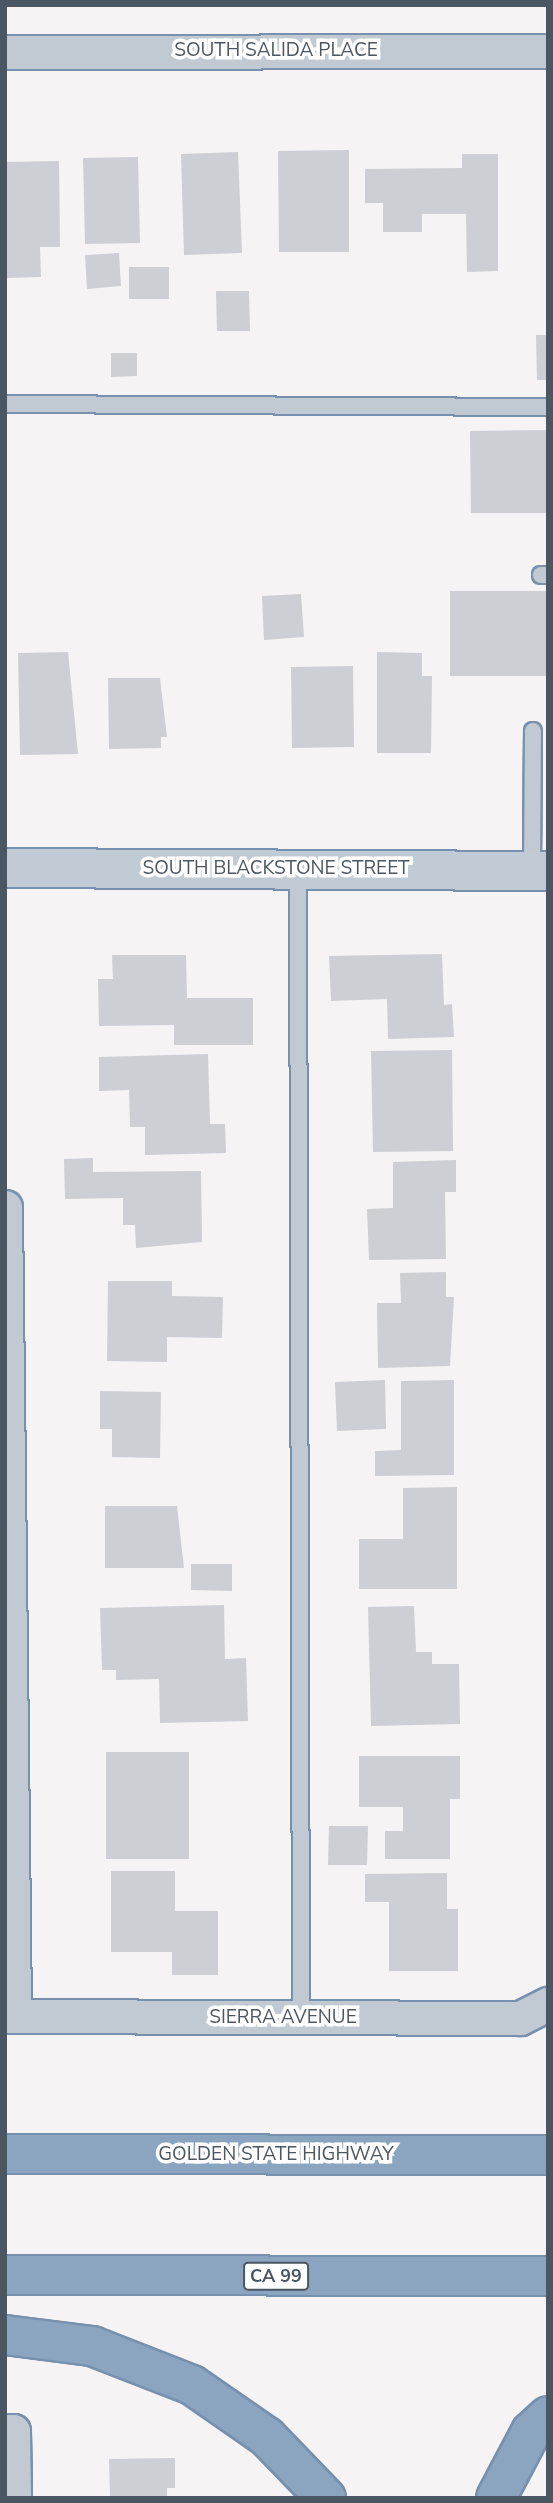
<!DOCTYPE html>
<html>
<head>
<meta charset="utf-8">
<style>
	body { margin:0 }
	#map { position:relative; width:553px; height:2503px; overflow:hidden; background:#f5f3f3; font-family:"Nunito Sans",sans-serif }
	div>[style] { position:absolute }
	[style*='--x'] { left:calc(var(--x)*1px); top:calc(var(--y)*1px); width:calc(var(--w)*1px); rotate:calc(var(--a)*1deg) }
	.building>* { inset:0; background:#cdcfd5 }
	.roads { filter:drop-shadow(2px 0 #7690ad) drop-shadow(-2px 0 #7690ad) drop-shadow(0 2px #7690ad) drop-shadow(0 -2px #7690ad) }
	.lane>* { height:16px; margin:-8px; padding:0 8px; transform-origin:8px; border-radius:8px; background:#c1cad2 }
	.street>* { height:33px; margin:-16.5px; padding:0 16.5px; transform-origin:16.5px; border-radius:16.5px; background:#c1cad2 }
	.secondary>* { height:38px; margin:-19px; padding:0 19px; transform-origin:19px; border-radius:19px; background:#c1cbd6 }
	.highway>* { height:38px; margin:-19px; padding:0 19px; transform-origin:19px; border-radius:19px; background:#8ba5c1 }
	span { translate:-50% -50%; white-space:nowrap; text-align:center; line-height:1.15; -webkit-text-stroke:7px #fff; paint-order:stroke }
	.shield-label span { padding:2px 5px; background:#fff; border:2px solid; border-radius:5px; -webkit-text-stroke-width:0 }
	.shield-label { font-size:18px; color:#4a5661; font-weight:700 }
	.street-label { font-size:19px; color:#4a5661 }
	.frame { position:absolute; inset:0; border:7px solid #4a5661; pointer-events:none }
</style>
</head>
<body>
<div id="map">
	<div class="building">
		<i style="clip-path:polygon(349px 150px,349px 252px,279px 252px,278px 151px)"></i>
		<i style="clip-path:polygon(238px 152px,242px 253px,184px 255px,181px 154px)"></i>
		<i style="clip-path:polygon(462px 154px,498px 154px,498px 271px,467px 272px,466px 214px,422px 214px,422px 232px,383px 232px,383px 203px,365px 203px,365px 169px,462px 168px)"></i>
		<i style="clip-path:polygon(138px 157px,140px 243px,85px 244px,83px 158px)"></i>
		<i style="clip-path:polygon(59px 161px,60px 247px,40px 247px,41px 277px,6px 278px,5px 162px)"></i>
		<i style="clip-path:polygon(119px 253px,121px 286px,87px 289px,85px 255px)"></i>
		<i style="clip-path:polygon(129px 267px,169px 267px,169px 299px,129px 299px)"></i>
		<i style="clip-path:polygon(216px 291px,249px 291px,250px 331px,217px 331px)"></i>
		<i style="clip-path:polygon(536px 335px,548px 335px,548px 380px,537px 380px)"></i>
		<i style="clip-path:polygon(111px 353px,137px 353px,137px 376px,111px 377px)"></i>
		<i style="clip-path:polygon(548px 430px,548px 513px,471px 513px,470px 431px)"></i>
		<i style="clip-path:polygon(450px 591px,548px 591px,548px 676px,450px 676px)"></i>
		<i style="clip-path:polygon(301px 594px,304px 637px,264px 640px,262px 596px)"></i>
		<i style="clip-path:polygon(68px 652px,78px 754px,20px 755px,18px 653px)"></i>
		<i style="clip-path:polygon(377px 652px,422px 653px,422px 676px,432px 676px,431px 753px,377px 753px)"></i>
		<i style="clip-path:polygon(353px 666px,354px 747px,292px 748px,291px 667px)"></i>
		<i style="clip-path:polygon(108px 678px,160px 678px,167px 737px,161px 737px,161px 748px,109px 749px)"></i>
		<i style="clip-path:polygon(442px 954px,444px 1005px,452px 1004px,454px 1037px,388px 1039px,387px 999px,331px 1001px,329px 956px)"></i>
		<i style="clip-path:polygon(112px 955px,186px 955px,187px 998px,253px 998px,253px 1045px,174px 1045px,174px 1025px,99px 1026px,98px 979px,113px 979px)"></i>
		<i style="clip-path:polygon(452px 1050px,453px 1151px,373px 1152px,371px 1051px)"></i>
		<i style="clip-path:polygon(208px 1054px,210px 1124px,225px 1124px,226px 1153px,145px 1155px,145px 1127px,130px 1127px,129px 1090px,99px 1091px,99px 1057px)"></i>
		<i style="clip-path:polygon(93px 1158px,93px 1172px,201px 1171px,202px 1242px,136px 1248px,135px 1225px,123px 1225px,123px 1198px,65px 1199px,64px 1159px)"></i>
		<i style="clip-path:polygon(456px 1160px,456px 1192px,445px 1192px,446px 1259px,369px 1260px,367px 1209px,393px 1208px,393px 1162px)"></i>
		<i style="clip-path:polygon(446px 1272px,446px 1297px,454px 1297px,450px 1366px,378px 1368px,377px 1303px,401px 1303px,400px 1273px)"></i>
		<i style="clip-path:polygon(108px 1281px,172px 1281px,172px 1296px,223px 1297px,222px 1338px,167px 1337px,167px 1362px,107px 1361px)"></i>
		<i style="clip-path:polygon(385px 1380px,386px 1429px,337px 1431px,335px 1382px)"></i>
		<i style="clip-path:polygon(454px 1380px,454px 1475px,375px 1476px,375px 1451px,401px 1450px,401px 1381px)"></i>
		<i style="clip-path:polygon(100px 1391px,161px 1392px,160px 1458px,112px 1457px,112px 1429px,100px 1429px)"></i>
		<i style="clip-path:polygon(457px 1487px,457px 1589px,359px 1589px,359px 1539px,403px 1539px,403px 1488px)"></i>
		<i style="clip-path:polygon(105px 1506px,177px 1506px,184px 1568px,105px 1568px)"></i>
		<i style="clip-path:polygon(191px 1564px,232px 1564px,232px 1591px,191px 1590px)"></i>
		<i style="clip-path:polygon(224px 1605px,225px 1659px,246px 1658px,248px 1721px,160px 1723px,159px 1679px,116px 1680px,116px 1670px,102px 1670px,100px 1608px)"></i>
		<i style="clip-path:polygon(414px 1606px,416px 1652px,432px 1652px,432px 1664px,459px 1664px,460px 1724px,371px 1726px,368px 1607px)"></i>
		<i style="clip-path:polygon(106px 1752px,189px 1752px,189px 1859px,106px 1859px)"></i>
		<i style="clip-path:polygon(359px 1756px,460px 1756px,460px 1799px,450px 1799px,450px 1859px,385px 1859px,385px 1831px,403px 1831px,403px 1807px,359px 1807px)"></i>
		<i style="clip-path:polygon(329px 1826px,368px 1826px,367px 1865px,328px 1865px)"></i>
		<i style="clip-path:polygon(111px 1871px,175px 1871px,175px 1911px,218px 1911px,218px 1975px,172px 1975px,172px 1952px,111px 1952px)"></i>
		<i style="clip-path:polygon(447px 1873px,447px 1909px,458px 1909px,458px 1971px,389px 1971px,389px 1902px,365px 1902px,365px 1874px)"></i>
		<i style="clip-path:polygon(175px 2458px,175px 2488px,167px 2488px,167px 2498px,110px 2498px,109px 2459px)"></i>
	</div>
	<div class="roads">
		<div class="lane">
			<i style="--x:5;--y:404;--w:543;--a:0.32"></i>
			<i style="--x:541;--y:575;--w:7;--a:0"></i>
			<i style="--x:298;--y:870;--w:1148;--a:89.85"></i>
			<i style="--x:532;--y:871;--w:140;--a:-89.6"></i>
		</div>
		<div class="street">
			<i style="--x:5;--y:52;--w:543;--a:-0.11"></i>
			<i style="--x:5;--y:1207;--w:809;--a:89.36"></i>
			<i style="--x:5;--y:2016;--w:515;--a:0.22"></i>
			<i style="--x:520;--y:2018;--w:31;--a:-27"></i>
			<i style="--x:5;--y:2431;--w:8;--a:0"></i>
			<i style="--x:13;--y:2431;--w:67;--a:89.1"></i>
		</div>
		<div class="secondary">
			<i style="--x:5;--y:868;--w:543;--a:0.32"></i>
		</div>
		<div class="highway">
			<i style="--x:5;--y:2154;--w:543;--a:0.11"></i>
			<i style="--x:5;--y:2275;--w:543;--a:0.11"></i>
			<i style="--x:5;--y:2335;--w:88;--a:7.2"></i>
			<i style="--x:92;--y:2346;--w:107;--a:21.3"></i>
			<i style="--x:192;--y:2385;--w:91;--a:34.7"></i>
			<i style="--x:267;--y:2437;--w:85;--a:46"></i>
			<i style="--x:496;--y:2498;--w:75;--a:-62.1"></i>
			<i style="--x:531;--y:2432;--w:23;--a:-43"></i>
		</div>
	</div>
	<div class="shield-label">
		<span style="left:276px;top:2276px">CA 99</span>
	</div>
	<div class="street-label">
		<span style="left:276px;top:51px">SOUTH SALIDA PLACE</span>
		<span style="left:276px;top:869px">SOUTH BLACKSTONE STREET</span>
		<span style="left:283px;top:2018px">SIERRA AVENUE</span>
		<span style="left:276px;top:2155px">GOLDEN STATE HIGHWAY</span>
	</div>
	<div class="frame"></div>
</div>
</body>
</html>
